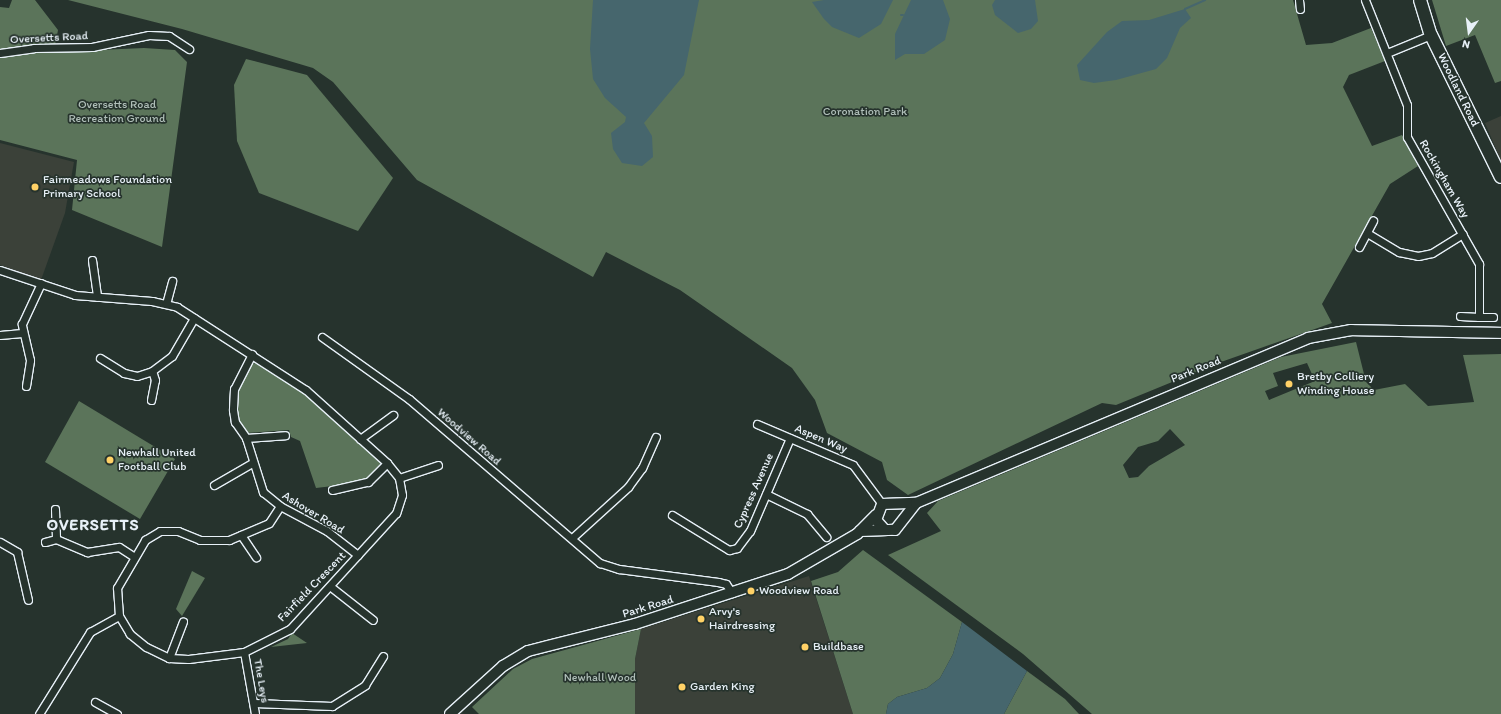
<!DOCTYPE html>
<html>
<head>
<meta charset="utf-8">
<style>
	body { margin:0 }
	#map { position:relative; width:1501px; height:714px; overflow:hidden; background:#26332d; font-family:Itim,sans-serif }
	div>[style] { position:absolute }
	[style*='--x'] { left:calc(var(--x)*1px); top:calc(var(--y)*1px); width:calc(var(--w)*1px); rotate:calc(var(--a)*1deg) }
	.built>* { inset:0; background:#3b4139 }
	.green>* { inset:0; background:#5b745a }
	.water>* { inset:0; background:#46666d }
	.stream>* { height:2px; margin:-1px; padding:0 1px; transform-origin:1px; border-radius:1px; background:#46666d }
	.roads { filter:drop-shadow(1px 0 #e8f1f8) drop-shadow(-1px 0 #e8f1f8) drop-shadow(0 1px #e8f1f8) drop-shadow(0 -1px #e8f1f8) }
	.minor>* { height:7px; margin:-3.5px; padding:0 3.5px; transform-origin:3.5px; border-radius:3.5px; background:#26332d }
	.secondary>* { height:10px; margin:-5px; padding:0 5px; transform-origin:5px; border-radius:5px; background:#26332d }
	.trunk>* { height:12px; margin:-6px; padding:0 6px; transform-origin:6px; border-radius:6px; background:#26332d }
	.dots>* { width:11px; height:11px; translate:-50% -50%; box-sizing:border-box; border:2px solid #26332d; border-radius:50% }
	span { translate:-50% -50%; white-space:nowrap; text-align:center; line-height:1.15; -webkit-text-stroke:3.5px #26332d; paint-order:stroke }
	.street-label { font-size:12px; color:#e8f1f8 }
	.park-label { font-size:12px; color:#b0bfb9 }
	.poi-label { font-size:12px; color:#e8f1f8 }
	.left { translate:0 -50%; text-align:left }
	.district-label { font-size:16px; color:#e8f1f8; font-weight:700; letter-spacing:1px }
	.north { position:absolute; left:1449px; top:12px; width:40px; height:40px; -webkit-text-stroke:3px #26332d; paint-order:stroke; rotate:194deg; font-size:11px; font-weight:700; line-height:16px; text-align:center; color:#e8f1f8 }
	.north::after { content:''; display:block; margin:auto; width:14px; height:18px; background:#e8f1f8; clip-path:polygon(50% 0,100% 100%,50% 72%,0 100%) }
</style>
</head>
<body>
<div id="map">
	<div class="built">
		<i style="clip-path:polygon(1501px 116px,1501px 161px,1485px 123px)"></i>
		<i style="clip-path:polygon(0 143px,74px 162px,65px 213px,41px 280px,0 265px)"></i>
		<i style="clip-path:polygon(809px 576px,853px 714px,635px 714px,635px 659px,641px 629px)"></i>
	</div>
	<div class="green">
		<i style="clip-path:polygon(12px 0,35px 0,58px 30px,54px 52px,144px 48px,175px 50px,187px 62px,162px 247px,72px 210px,77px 160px,0 140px,0 7px,9px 8px)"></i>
		<i style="clip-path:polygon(68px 0,1293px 0,1306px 45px,1332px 43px,1371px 28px,1385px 61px,1349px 75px,1343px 87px,1372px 146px,1402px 135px,1418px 166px,1390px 184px,1322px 304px,1332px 323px,1221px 362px,1116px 405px,1102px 403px,908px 495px,887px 480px,882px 462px,827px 433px,815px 400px,792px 368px,680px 290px,606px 252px,593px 277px,417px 180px,333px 82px,313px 68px,182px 29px)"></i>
		<i style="clip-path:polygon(1432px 0,1501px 0,1501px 81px,1495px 83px,1475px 35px,1446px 46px)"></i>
		<i style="clip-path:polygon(246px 59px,307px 75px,393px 178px,358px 231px,259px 193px,237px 141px,234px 85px)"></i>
		<i style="clip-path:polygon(evenodd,1356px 342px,1366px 382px,1374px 390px,1405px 384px,1428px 406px,1474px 402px,1463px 355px,1501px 354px,1501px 714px,1092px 714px,1023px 654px,888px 555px,941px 531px,927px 513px,938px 501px,1281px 357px,1356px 342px,1307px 363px,1315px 381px,1269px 400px,1265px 391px,1278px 386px,1273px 373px,1307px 363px,1356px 342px,1170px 429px,1185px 445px,1149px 466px,1138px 477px,1129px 478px,1123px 465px,1138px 447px,1158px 441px,1170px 429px)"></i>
		<i style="clip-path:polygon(258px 362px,299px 389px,383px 465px,371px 477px,358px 483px,316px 488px,300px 441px,291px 437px,289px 430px,246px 433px,236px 414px,237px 391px,250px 365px)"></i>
		<i style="clip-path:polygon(79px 401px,175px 459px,140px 519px,45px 462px)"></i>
		<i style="clip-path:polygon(863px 550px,962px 622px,953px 654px,940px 678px,927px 688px,897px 697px,888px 704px,886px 714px,853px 714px,811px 581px,838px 572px)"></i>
		<i style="clip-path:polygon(192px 571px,205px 578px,182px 616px,176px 609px)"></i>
		<i style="clip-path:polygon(641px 629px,635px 659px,635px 714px,479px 714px,472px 707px,513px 669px,532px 659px)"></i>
		<i style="clip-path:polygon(292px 633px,307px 643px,271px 647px,288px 639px)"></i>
		<i style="clip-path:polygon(1027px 671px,1065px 699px,1079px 714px,1004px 714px)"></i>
	</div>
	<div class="water">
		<i style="clip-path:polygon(593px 0,699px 0,684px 75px,644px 123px,652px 136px,653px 157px,642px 166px,622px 163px,613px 149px,611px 133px,625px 122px,626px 117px,605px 98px,593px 79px,590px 49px)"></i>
		<i style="clip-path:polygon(824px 0,893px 0,881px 24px,859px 38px,832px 27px,824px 19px,812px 2px)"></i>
		<i style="clip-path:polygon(911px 0,943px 0,950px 19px,945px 40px,924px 54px,905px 54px,895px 60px,895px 34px)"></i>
		<i style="clip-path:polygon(995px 0,1035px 0,1038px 21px,1031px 29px,1018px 33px,995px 15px,992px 5px)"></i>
		<i style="clip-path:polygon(1185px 9px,1191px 18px,1180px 28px,1167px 58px,1156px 69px,1116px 80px,1094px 83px,1080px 80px,1077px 65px,1107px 32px,1122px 21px,1149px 20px)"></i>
		<i style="clip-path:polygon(962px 622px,1027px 671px,1004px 714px,886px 714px,888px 704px,897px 697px,927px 688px,940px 678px,953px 654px)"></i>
	</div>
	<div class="stream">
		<i style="--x:1185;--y:9;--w:22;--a:-24"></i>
		<i style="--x:901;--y:15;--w:2;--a:0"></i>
	</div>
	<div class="roads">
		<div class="minor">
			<i style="--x:1299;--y:0;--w:9;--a:84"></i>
			<i style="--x:1365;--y:0;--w:113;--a:68.2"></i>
			<i style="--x:1407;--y:105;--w:32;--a:90"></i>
			<i style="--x:1407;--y:137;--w:146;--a:60.4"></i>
			<i style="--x:1479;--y:264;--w:53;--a:90"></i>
			<i style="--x:1479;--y:317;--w:19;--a:-177"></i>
			<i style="--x:0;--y:53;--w:34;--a:-8"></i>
			<i style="--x:34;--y:48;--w:58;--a:-1"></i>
			<i style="--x:92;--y:47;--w:58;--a:-11.9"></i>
			<i style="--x:149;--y:35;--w:20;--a:3"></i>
			<i style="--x:169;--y:36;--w:24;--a:33"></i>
			<i style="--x:1387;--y:53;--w:48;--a:-22.2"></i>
			<i style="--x:1367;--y:233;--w:37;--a:31"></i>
			<i style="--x:1399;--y:252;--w:19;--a:12"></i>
			<i style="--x:1418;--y:256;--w:14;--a:-12"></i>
			<i style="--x:1432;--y:253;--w:36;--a:-32"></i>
			<i style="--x:1359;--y:247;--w:30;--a:-62"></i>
			<i style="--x:92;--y:260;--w:37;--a:82"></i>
			<i style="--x:0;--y:270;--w:79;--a:18.4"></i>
			<i style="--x:75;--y:295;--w:77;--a:4.5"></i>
			<i style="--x:152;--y:301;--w:26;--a:13"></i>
			<i style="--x:177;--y:307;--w:153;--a:32.8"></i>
			<i style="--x:306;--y:390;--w:109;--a:42"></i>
			<i style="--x:387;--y:463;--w:19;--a:51"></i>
			<i style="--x:399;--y:478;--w:17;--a:80"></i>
			<i style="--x:402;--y:495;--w:19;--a:108"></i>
			<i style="--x:396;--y:513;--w:157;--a:132.4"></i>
			<i style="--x:290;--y:629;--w:51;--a:153.4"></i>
			<i style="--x:244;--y:652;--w:56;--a:172.9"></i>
			<i style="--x:188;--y:659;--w:19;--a:-177"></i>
			<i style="--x:169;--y:658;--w:25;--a:-154"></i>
			<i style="--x:146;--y:647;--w:21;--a:-141"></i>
			<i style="--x:130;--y:634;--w:21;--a:-121"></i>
			<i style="--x:119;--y:616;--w:28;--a:-94"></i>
			<i style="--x:117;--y:588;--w:56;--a:-59.7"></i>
			<i style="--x:145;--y:540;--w:17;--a:-31"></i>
			<i style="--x:160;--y:531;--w:18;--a:0"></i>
			<i style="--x:178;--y:531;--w:24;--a:22"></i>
			<i style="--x:200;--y:540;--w:29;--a:0"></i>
			<i style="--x:229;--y:540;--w:43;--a:-23"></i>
			<i style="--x:269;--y:523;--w:20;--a:-57"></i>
			<i style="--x:166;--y:304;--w:24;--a:-75"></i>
			<i style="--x:1479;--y:317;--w:14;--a:0"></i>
			<i style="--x:0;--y:335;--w:22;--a:-5"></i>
			<i style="--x:322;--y:337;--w:107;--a:35.5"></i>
			<i style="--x:409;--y:399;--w:252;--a:40.7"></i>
			<i style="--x:600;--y:563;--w:20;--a:18"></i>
			<i style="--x:619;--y:569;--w:100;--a:7.5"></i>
			<i style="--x:718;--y:582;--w:8;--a:14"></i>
			<i style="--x:726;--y:584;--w:11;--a:56"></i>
			<i style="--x:252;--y:354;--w:39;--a:117"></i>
			<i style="--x:234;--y:389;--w:21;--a:93"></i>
			<i style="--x:233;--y:410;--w:12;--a:81"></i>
			<i style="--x:235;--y:422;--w:19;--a:55"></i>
			<i style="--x:246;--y:438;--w:57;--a:72.5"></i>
			<i style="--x:263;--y:492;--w:22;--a:39"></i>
			<i style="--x:280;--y:506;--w:53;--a:28"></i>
			<i style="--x:327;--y:531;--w:39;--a:38"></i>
			<i style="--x:100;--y:358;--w:28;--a:32"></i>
			<i style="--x:124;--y:373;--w:13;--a:13"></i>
			<i style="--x:137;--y:376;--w:16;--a:-18"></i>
			<i style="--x:152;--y:371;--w:25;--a:-37"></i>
			<i style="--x:172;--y:356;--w:44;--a:-59.9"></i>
			<i style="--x:26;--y:386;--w:26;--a:-81"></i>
			<i style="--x:30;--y:360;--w:37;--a:-103"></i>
			<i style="--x:22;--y:324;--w:45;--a:-65.1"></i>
			<i style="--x:151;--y:400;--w:20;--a:-79"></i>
			<i style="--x:155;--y:380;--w:9;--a:-108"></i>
			<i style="--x:757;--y:424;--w:104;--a:23.1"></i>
			<i style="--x:853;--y:465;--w:49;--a:53.4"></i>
			<i style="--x:246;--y:438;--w:39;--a:-4"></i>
			<i style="--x:360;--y:439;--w:41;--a:-36"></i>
			<i style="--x:399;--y:478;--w:41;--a:-18.4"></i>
			<i style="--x:214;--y:485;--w:44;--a:-30.1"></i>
			<i style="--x:332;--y:490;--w:37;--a:-13"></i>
			<i style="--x:368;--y:482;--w:27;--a:-45"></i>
			<i style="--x:766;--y:494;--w:46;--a:26"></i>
			<i style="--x:807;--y:514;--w:30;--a:50"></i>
			<i style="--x:55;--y:509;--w:30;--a:88"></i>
			<i style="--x:56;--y:539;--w:34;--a:23"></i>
			<i style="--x:87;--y:552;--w:32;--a:-9"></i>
			<i style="--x:119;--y:547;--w:17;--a:33"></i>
			<i style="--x:672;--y:515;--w:67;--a:31.6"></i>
			<i style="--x:729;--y:550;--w:8;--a:-14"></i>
			<i style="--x:737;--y:548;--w:21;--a:-53"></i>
			<i style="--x:750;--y:531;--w:101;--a:-66.7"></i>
			<i style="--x:241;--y:535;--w:27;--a:56"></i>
			<i style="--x:572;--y:538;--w:76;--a:-42.3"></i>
			<i style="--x:628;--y:487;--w:24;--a:-54"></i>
			<i style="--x:642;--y:468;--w:34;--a:-66"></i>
			<i style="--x:0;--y:542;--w:20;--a:30"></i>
			<i style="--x:17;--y:552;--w:49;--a:77.1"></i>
			<i style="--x:45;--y:542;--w:11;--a:-15"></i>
			<i style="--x:331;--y:587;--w:53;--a:38.2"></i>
			<i style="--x:244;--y:652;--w:63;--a:79.9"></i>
			<i style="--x:169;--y:658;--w:39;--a:-69"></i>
			<i style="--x:95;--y:702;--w:25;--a:29"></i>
			<i style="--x:254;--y:703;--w:78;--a:2.2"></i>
			<i style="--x:332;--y:706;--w:39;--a:-32"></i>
			<i style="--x:365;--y:685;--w:34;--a:-58"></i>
			<i style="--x:39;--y:714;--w:97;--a:-58.1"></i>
			<i style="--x:90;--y:632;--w:33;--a:-29"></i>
		</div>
		<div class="secondary">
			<i style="--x:885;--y:530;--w:13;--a:-132"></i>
			<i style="--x:876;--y:520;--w:17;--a:-69"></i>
			<i style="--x:882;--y:504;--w:34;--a:-2"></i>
			<i style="--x:860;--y:531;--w:35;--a:-2"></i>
			<i style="--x:895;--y:530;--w:34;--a:-52"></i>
			<i style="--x:916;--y:503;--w:425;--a:-22.8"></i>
			<i style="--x:1308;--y:338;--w:44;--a:-10.5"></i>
			<i style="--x:1351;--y:330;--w:150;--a:1.1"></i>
			<i style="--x:450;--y:714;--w:72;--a:-42.2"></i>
			<i style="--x:503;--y:666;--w:29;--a:-31"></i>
			<i style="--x:528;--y:651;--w:110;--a:-14.2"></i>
			<i style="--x:635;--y:624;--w:161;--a:-18.1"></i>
			<i style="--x:788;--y:574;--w:80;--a:-30.1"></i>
			<i style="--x:857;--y:534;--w:27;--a:-45"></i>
		</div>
		<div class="trunk">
			<i style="--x:1420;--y:0;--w:37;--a:73"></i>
			<i style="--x:1431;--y:35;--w:158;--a:63.8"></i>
		</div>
	</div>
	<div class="dots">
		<i style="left:35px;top:187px;background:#ffd166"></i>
		<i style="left:1289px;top:384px;background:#ffd166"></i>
		<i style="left:110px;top:460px;background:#ffd166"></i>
		<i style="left:751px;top:591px;background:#ffd166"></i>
		<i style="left:701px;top:619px;background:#ffd166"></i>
		<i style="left:805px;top:647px;background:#ffd166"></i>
		<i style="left:682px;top:687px;background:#ffd166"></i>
	</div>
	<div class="street-label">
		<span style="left:49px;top:38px;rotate:-3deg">Oversetts Road</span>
		<span style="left:1458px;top:90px;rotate:64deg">Woodland Road</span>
		<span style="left:1444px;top:179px;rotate:60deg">Rockingham Way</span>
		<span style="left:1196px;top:370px;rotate:-22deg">Park Road</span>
		<span style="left:469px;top:437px;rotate:41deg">Woodview Road</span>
		<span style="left:821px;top:439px;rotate:23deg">Aspen Way</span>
		<span style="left:754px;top:491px;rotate:-66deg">Cypress Avenue</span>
		<span style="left:313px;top:513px;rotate:31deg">Ashover Road</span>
		<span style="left:312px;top:587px;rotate:-46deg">Fairfield Crescent</span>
		<span style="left:648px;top:607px;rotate:-17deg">Park Road</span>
		<span style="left:261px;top:681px;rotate:80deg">The Leys</span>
	</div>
	<div class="park-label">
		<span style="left:117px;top:112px">Oversetts Road<br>Recreation Ground</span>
		<span style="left:865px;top:112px">Coronation Park</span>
		<span style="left:600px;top:678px">Newhall Wood</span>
	</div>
	<div class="poi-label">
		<span class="left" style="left:43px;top:187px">Fairmeadows Foundation<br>Primary School</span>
		<span class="left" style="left:1297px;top:384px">Bretby Colliery<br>Winding House</span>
		<span class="left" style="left:118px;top:460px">Newhall United<br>Football Club</span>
		<span class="left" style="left:759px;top:591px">Woodview Road</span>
		<span class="left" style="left:709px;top:619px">Arvy's<br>Hairdressing</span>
		<span class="left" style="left:813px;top:647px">Buildbase</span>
		<span class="left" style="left:690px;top:687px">Garden King</span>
	</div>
	<div class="district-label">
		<span style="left:93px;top:525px">OVERSETTS</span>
	</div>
	<div class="north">N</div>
</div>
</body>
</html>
